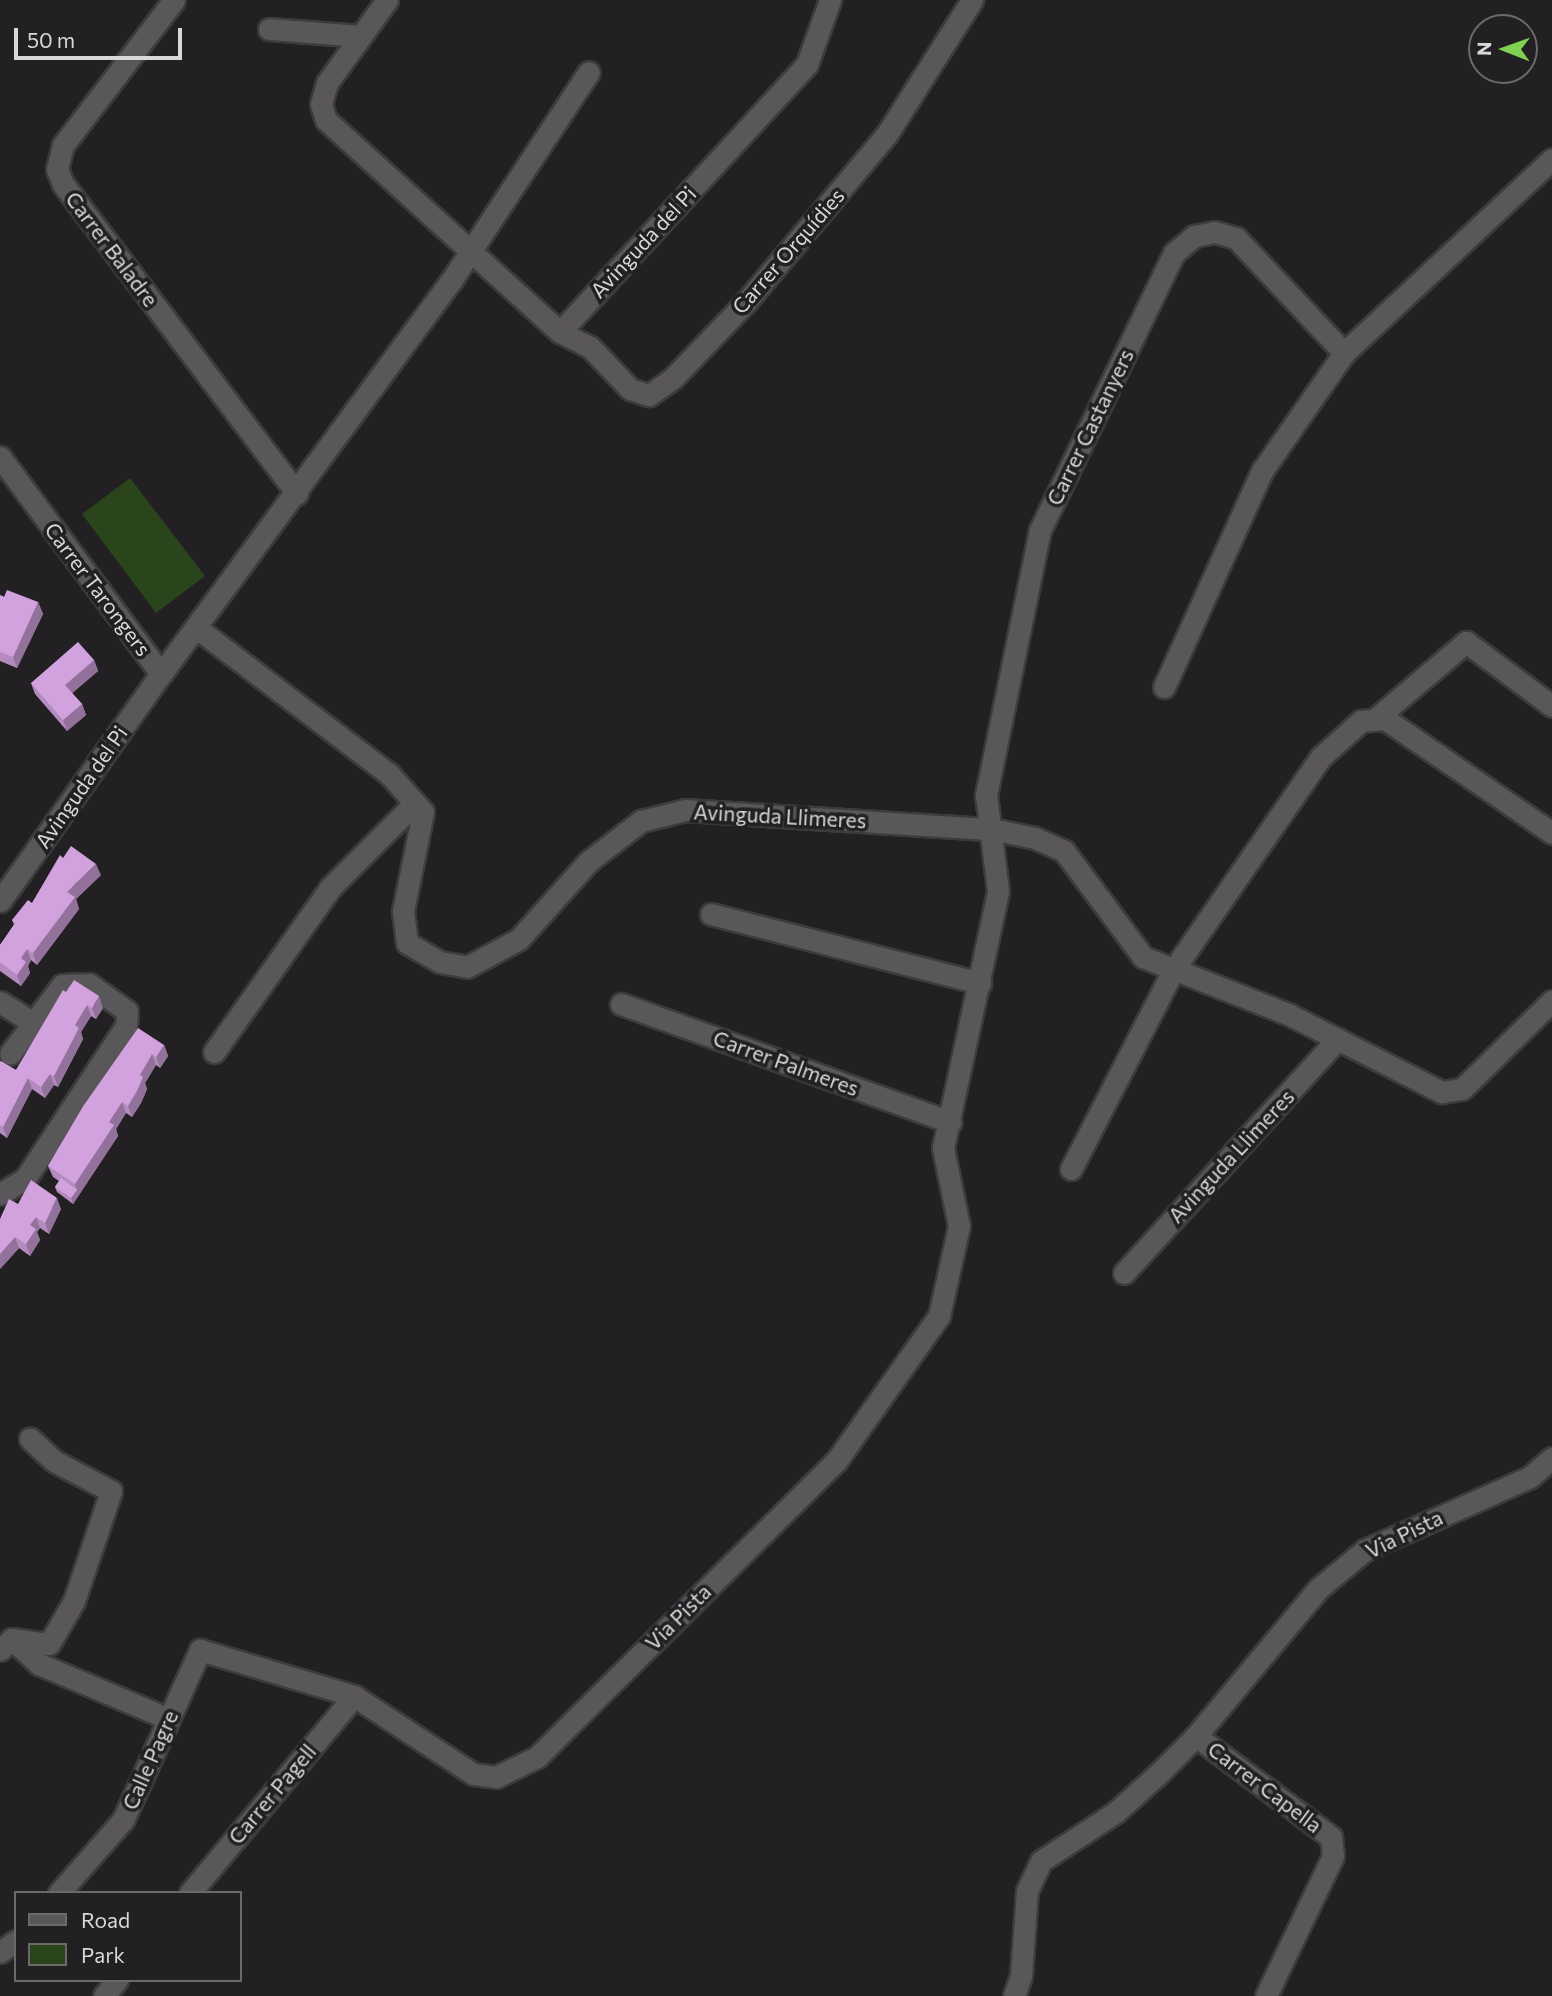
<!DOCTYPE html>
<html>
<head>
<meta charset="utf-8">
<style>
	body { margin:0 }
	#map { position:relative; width:1552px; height:1996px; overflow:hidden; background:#222023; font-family:Commissioner,sans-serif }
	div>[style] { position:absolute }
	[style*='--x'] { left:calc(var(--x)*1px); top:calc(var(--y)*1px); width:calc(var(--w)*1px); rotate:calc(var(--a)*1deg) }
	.green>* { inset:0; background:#2a441c }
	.roads { filter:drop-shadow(2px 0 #3d3b3d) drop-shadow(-2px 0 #3d3b3d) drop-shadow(0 2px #3d3b3d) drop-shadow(0 -2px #3d3b3d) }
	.minor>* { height:21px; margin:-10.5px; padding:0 10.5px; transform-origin:10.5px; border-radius:10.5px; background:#5a575a }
	.wall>* { inset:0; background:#b48bbe }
	.shaded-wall>* { inset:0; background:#92719b }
	.building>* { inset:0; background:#d1a2dd }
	span { translate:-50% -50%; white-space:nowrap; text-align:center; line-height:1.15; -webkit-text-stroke:7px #222023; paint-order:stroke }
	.street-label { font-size:21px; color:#d8d7d9 }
	.legend { position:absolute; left:14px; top:1891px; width:228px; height:91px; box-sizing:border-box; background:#222023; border:2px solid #6b696c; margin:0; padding:9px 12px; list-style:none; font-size:21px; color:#d8d7d9 }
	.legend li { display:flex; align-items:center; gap:14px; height:35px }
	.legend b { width:35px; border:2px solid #6b696c }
	.north { position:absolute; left:1468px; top:14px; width:70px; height:70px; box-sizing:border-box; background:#222023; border:2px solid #6b696c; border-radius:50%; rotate:271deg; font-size:19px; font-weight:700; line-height:28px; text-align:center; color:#d8d7d9 }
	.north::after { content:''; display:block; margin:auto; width:24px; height:32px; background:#80d051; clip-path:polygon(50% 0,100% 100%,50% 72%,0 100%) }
	.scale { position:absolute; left:14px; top:28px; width:168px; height:32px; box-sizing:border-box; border:4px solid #d8d7d9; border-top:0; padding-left:9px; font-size:21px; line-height:24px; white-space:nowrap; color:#d8d7d9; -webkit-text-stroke:5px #222023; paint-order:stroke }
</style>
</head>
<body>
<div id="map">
	<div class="green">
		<i style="clip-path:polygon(130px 478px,205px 576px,156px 613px,82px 514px)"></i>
	</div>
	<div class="roads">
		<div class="minor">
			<i style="--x:174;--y:0;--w:183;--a:127.4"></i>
			<i style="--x:63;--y:145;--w:25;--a:104"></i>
			<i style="--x:57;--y:169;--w:16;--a:68"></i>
			<i style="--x:63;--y:184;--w:388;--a:52.9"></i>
			<i style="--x:387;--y:0;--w:102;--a:125.9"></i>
			<i style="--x:327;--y:83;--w:22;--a:106"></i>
			<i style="--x:321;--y:104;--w:17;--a:73"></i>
			<i style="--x:326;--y:120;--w:316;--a:42.2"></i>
			<i style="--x:560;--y:332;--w:364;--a:-47.3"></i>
			<i style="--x:807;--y:64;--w:68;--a:-70.2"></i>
			<i style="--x:269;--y:29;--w:92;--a:4.4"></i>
			<i style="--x:560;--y:332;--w:34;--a:27"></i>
			<i style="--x:590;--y:347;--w:58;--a:46.4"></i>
			<i style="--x:630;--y:389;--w:20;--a:18"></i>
			<i style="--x:649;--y:395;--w:29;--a:-35"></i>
			<i style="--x:673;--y:378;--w:105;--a:-46.2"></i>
			<i style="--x:746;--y:302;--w:219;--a:-50"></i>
			<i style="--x:887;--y:134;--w:159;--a:-57.6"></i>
			<i style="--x:0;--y:457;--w:270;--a:53.4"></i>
			<i style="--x:161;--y:674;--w:488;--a:-53.6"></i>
			<i style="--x:451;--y:281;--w:250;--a:-56.6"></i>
			<i style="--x:198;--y:629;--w:240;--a:37.2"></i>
			<i style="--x:389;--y:774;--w:51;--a:48.2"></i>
			<i style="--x:423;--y:812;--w:101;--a:101.4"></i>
			<i style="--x:403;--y:911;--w:32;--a:83"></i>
			<i style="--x:407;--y:943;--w:38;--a:30"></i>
			<i style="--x:440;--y:962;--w:27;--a:10"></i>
			<i style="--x:467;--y:967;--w:59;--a:-28.3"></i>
			<i style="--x:519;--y:939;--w:105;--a:-48.1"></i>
			<i style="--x:589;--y:861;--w:66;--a:-37.6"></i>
			<i style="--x:641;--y:821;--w:45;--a:-14"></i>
			<i style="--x:685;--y:810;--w:307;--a:3.6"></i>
			<i style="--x:991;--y:829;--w:45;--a:11.6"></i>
			<i style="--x:1035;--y:838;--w:32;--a:24"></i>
			<i style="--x:1064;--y:851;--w:132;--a:53.3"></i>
			<i style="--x:1143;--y:957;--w:156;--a:21.5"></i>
			<i style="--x:1288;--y:1014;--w:173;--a:26.9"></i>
			<i style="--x:1442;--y:1092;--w:20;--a:-9"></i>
			<i style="--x:1462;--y:1089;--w:126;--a:-44.4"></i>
			<i style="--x:1164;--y:687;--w:237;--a:-65.6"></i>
			<i style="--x:1262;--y:471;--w:144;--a:-55.2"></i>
			<i style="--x:1374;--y:720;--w:121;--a:-40.3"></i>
			<i style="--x:1466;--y:642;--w:107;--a:36.7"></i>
			<i style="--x:0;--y:901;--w:278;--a:-54.7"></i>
			<i style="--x:711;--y:914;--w:278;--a:14.4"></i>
			<i style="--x:0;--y:1002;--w:38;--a:32"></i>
			<i style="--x:621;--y:1004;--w:350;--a:19.7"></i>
			<i style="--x:214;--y:1052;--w:201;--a:-54.7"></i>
			<i style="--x:330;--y:888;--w:120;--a:-45"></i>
			<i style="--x:1071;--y:1169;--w:225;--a:-62.8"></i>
			<i style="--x:1174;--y:969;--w:258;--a:-55.3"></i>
			<i style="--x:1321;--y:757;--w:54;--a:-42"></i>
			<i style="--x:1361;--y:721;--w:24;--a:-5"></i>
			<i style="--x:1385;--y:719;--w:202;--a:34.3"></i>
			<i style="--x:0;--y:1194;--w:29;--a:-31"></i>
			<i style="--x:25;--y:1179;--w:183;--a:-56.6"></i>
			<i style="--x:126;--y:1026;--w:15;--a:-86"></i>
			<i style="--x:127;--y:1011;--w:47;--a:-144.6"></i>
			<i style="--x:89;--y:984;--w:27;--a:178"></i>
			<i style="--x:62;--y:985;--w:86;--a:127"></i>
			<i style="--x:1124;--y:1273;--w:317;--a:-47.6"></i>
			<i style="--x:12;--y:1639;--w:37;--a:43"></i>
			<i style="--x:39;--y:1664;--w:141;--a:22.9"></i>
			<i style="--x:0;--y:1650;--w:16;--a:-43"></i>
			<i style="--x:12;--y:1639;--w:37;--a:8"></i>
			<i style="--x:49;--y:1644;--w:50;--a:-59.8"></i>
			<i style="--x:74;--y:1601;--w:116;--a:-71.4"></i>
			<i style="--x:111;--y:1491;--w:64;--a:-152.2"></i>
			<i style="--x:54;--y:1461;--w:33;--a:-137"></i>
			<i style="--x:1196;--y:1736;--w:169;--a:36.8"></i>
			<i style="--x:1331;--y:1837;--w:19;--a:84"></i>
			<i style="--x:1333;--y:1856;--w:155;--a:115.6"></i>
			<i style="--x:59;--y:1893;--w:97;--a:-48.8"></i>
			<i style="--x:123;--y:1820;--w:187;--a:-65.6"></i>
			<i style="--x:200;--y:1650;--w:161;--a:16.6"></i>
			<i style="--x:354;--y:1696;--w:142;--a:33.2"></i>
			<i style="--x:473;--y:1774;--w:23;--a:7"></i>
			<i style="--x:496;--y:1777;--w:46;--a:-26"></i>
			<i style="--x:537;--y:1757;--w:422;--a:-44.7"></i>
			<i style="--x:837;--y:1460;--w:176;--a:-54.7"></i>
			<i style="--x:939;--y:1316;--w:92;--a:-77.5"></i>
			<i style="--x:959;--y:1226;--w:80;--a:-101.6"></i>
			<i style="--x:943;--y:1148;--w:263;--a:-77.9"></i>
			<i style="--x:998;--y:891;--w:97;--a:-97.1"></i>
			<i style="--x:986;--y:795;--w:270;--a:-78.5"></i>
			<i style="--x:1040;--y:530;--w:308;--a:-64.2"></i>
			<i style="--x:1174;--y:253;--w:26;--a:-40"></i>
			<i style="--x:1194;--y:236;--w:21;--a:-11"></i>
			<i style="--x:1215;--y:232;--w:22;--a:16"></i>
			<i style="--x:1236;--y:238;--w:158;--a:46.8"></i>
			<i style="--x:1344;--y:353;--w:284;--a:-43"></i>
			<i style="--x:190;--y:1893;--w:256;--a:-50.2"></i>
			<i style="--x:0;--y:1952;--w:19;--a:-35"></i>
			<i style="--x:104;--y:1996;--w:21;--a:-51"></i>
			<i style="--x:1014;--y:1996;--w:21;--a:-71"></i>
			<i style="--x:1021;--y:1976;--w:85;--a:-86"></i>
			<i style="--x:1027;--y:1891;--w:33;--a:-65"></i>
			<i style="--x:1041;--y:1861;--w:90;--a:-33.2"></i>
			<i style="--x:1116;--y:1812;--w:55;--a:-42.1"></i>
			<i style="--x:1157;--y:1775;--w:55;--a:-45"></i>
			<i style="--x:1196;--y:1736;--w:191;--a:-50.3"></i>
			<i style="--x:1318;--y:1589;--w:61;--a:-39.7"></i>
			<i style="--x:1365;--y:1550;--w:180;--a:-23.9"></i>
			<i style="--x:1530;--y:1477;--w:29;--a:-41"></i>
		</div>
	</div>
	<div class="wall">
		<i style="clip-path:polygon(0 595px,4px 597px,38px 602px,43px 614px,17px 668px,0 661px)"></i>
		<i style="clip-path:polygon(94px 660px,98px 671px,72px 693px,82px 704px,86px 715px,67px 731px,35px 694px,31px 683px)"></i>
		<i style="clip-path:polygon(101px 875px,76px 899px,79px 909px,37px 965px,31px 960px,28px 966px,30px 973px,21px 986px,0 971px,0 945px,14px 925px,12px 920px,32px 903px)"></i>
		<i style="clip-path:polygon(66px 992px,103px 1008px,96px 1019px,91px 1016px,81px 1032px,83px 1039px,58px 1087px,54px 1085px,45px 1098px,32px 1089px,7px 1138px,0 1133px,0 1062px,16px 1070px)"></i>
		<i style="clip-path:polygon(164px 1045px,168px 1056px,160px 1068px,156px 1065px,145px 1083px,147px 1089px,141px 1103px,132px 1117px,126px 1113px,116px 1129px,118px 1136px,73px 1204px,57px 1192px,55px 1187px,59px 1181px,53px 1177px,48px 1166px,84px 1105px)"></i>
		<i style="clip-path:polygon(18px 1204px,61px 1209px,49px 1234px,40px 1228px,37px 1232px,40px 1240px,30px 1256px,19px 1248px,0 1269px,0 1219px)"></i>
	</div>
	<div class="shaded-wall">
		<i style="clip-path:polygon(38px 602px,43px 614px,17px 668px,13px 657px)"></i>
		<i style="clip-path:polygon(94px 660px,98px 671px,69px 696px,65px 685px)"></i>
		<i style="clip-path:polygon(82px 704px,86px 715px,67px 731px,63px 720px)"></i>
		<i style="clip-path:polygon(96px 864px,101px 875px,76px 899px,79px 909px,37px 965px,33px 953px,67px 892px)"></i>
		<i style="clip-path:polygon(27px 949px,31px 960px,28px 966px,30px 973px,21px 986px,17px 975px,21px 958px)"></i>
		<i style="clip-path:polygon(99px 996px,103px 1008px,96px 1019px,92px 1008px)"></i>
		<i style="clip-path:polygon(87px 1005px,91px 1016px,81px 1032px,83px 1039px,58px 1087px,54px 1076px,75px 1025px)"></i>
		<i style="clip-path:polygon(164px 1045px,168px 1056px,160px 1068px,156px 1057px)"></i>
		<i style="clip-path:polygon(152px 1054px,156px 1065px,145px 1083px,147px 1089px,141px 1103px,132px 1117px,128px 1106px,140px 1075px)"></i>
		<i style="clip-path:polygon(50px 1074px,54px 1085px,45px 1098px,41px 1087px)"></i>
		<i style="clip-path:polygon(28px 1078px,32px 1089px,7px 1138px,3px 1127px)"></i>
		<i style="clip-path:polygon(122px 1102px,126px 1113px,116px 1129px,118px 1136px,73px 1204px,71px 1198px,77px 1190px,75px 1184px,109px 1122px)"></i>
		<i style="clip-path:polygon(57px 1198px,61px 1209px,49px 1234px,45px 1223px)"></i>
		<i style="clip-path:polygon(36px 1217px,40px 1228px,37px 1232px,40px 1240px,30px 1256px,26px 1244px,30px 1225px)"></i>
		<i style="clip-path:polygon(15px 1237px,19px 1248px,0 1269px,0 1254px)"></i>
	</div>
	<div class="building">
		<i style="clip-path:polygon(7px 590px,38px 602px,13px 657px,0 652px,0 595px,4px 597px)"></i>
		<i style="clip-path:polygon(78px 642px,94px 660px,65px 685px,82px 704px,63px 720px,31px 683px)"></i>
		<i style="clip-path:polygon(71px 846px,96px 864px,67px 892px,75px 897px,33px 953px,27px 949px,21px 958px,26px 962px,17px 975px,0 962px,0 945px,15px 923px,12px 920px,28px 900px,32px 903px,60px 855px,63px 858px)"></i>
		<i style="clip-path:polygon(74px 980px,99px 996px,92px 1008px,87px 1005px,75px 1025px,79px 1028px,54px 1076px,50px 1074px,41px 1087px,28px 1078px,3px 1127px,0 1125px,0 1062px,1px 1061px,16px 1070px,63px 990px,66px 992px)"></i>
		<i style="clip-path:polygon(138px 1028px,164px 1045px,156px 1057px,152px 1054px,140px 1075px,143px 1077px,137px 1091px,128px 1106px,122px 1102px,109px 1122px,114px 1125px,75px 1184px,48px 1166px,84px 1105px)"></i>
		<i style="clip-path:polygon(61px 1178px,77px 1190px,71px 1198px,55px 1187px)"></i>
		<i style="clip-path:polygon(31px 1180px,57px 1198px,45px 1223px,36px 1217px,30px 1225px,36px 1229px,26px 1244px,15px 1237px,0 1254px,0 1219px,9px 1199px,18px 1204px)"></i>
	</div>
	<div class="street-label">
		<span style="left:643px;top:242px;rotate:-47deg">Avinguda del Pi</span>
		<span style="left:112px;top:249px;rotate:53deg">Carrer Baladre</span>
		<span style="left:788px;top:251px;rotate:-49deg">Carrer Orquídies</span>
		<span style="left:1090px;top:427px;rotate:-64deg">Carrer Castanyers</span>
		<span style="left:98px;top:589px;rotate:53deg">Carrer Tarongers</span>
		<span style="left:81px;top:787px;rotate:-55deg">Avinguda del Pi</span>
		<span style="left:780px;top:816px;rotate:3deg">Avinguda Llimeres</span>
		<span style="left:786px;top:1063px;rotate:20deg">Carrer Palmeres</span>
		<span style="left:1231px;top:1156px;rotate:-47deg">Avinguda Llimeres</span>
		<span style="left:1404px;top:1534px;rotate:-26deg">Via Pista</span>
		<span style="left:678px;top:1617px;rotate:-45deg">Via Pista</span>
		<span style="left:150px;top:1760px;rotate:-66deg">Calle Pagre</span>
		<span style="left:1265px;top:1787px;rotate:37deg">Carrer Capella</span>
		<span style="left:272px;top:1794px;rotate:-50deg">Carrer Pagell</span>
	</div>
	<ul class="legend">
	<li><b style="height:9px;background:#5a575a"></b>Road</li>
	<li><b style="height:19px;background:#2a441c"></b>Park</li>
	</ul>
	<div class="north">N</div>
	<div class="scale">50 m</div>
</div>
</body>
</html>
